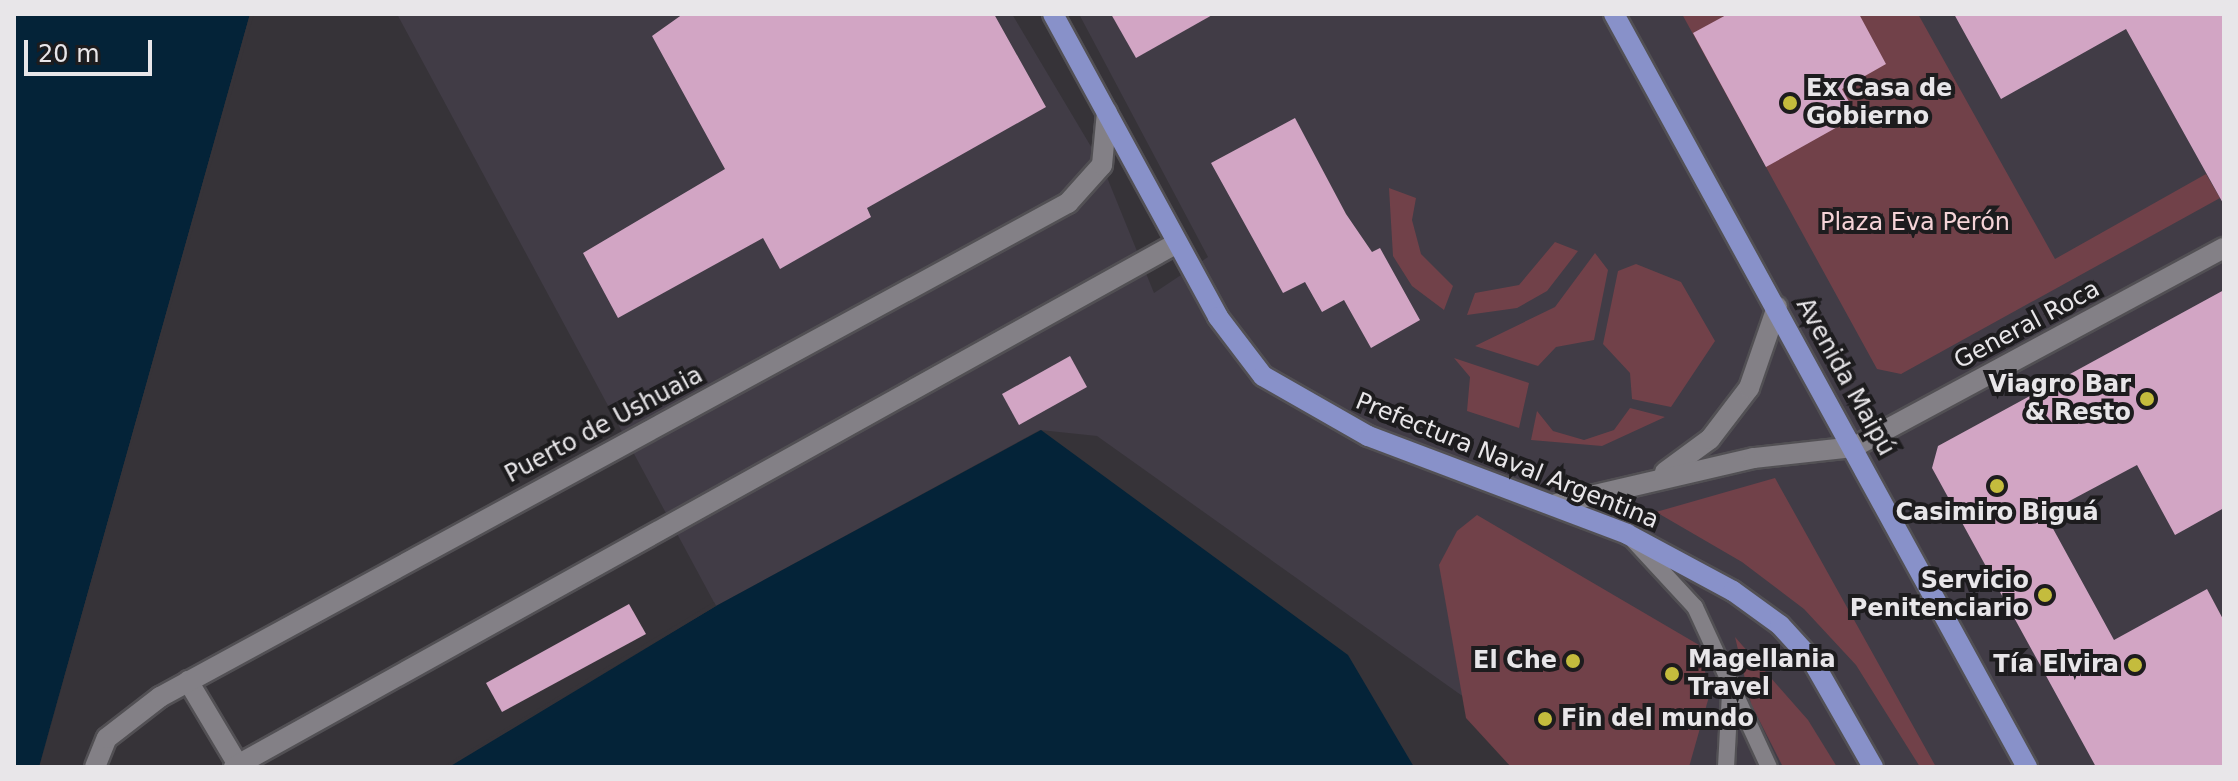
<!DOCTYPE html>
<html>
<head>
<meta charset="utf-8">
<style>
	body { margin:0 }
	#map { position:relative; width:2238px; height:781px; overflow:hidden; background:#363338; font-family:"DejaVu Sans",sans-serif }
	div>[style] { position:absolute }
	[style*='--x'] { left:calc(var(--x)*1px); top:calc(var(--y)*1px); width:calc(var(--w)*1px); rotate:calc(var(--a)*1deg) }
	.built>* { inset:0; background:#413c46 }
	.green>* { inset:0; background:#714149 }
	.water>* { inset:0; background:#042338 }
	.pier>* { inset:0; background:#363338 }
	.building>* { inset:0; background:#d2a5c4 }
	.roads { filter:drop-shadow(2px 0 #525054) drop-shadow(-2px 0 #525054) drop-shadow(0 2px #525054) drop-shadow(0 -2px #525054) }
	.lane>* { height:16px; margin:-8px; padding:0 8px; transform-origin:8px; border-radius:8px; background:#838086 }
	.street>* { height:20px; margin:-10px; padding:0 10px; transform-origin:10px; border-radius:10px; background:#838086 }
	.primary>* { height:20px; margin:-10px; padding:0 10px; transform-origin:10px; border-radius:10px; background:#8891c9 }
	.dots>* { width:22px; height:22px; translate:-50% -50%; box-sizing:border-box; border:4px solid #1d1c1e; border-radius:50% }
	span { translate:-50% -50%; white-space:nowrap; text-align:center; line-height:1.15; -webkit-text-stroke:8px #1d1c1e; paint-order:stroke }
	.poi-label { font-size:24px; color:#e8e6e9; font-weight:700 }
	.left { translate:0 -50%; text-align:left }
	.right { translate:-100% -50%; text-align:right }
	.park-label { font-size:24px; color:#f5d3d7 }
	.street-label { font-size:24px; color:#e8e6e9 }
	.frame { position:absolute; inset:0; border:16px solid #e8e6e9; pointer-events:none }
	.scale { position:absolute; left:24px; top:40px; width:128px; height:36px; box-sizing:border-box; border:4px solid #e8e6e9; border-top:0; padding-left:10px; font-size:24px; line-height:28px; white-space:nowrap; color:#e8e6e9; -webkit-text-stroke:6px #1d1c1e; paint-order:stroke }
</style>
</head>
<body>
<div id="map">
	<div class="built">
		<i style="clip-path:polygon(397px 14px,1012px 14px,1102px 165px,1154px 293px,1208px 257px,1079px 14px,2224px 14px,2224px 767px,1562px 767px,1097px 436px,1040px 430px,716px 606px)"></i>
	</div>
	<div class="green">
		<i style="clip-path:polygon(1682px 14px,1918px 14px,2055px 259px,2206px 174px,2220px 198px,1901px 374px,1877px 369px)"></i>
		<i style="clip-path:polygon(1389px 188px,1416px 198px,1412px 220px,1421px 254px,1453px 286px,1444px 310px,1412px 286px,1393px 256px)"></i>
		<i style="clip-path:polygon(1555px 242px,1578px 251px,1547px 291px,1517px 308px,1467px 315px,1475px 293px,1519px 285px)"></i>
		<i style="clip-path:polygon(1595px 253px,1608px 270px,1594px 340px,1556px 347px,1538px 366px,1475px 346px,1555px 307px)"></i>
		<i style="clip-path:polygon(1636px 264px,1681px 282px,1715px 341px,1671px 407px,1632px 399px,1630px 373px,1603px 344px,1618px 271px)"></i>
		<i style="clip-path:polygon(1454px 358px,1529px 383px,1519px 428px,1467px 411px,1470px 377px)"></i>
		<i style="clip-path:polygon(1630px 408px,1665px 417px,1602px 446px,1531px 440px,1537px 411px,1553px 431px,1584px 440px,1614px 430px)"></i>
		<i style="clip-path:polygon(1775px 478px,1936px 767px,1920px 767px,1856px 665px,1804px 609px,1742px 562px,1656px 512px)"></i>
		<i style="clip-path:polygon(1477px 515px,1699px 645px,1710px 693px,1689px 767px,1511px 767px,1466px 718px,1439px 565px,1457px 531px)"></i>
		<i style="clip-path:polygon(1735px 637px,1808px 720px,1837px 767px,1783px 767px,1751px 704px)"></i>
	</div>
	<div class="water">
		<i style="clip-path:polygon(14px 14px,250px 14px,39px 767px,14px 767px)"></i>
		<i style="clip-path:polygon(1041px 430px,1348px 655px,1414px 767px,449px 767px,716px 606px)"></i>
	</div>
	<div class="pier">
		<i style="clip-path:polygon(250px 14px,254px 14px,39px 767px)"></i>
		<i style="clip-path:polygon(714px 602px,716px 606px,445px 767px,447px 764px)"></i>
	</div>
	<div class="building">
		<i style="clip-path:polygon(683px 14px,994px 14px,1046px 107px,867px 208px,871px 217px,780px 269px,763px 238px,618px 318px,583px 253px,725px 169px,652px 36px)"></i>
		<i style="clip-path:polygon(1111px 14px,1214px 14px,1136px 58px)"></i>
		<i style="clip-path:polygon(1728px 14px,1859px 14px,1886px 64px,1842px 89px,1857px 116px,1766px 167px,1693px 33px)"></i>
		<i style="clip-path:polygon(1954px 14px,2224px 14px,2224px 205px,2126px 29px,2001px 99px)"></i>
		<i style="clip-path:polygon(1295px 118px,1346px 214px,1372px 252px,1380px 248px,1420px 320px,1371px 348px,1344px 300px,1322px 312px,1305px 282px,1283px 293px,1211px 163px)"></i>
		<i style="clip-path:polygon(2224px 290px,2224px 508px,2175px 535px,2137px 465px,2045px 514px,2114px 640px,2207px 589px,2224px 621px,2224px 767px,2096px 767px,1932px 468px,1938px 446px)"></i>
		<i style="clip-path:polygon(1070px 356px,1087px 387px,1019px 425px,1002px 394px)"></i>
		<i style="clip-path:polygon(629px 604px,646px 634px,502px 712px,486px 683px)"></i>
	</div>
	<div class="roads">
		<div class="lane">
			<i style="--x:1634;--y:541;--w:90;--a:47.3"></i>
			<i style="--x:1695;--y:607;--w:176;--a:65.2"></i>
			<i style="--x:1726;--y:767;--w:73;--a:-86.9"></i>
		</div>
		<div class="street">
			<i style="--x:1665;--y:472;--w:56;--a:-36.3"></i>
			<i style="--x:1710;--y:439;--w:64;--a:-52.6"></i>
			<i style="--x:1749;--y:388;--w:86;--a:-70.9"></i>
			<i style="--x:1556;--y:504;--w:203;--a:-13.1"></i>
			<i style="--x:1754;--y:458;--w:101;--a:-6.3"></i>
			<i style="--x:1854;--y:447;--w:420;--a:-28.3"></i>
			<i style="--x:188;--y:681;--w:98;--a:59.2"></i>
			<i style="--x:95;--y:767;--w:31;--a:-68"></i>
			<i style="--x:107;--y:738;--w:67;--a:-37.7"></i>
			<i style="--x:160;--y:697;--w:1034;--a:-28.55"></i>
			<i style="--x:1068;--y:203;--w:51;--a:-48.2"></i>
			<i style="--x:1102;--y:165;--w:53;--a:-84.6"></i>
			<i style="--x:234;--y:767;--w:1079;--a:-29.06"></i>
		</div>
		<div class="primary">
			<i style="--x:1053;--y:14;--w:345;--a:61.4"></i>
			<i style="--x:1218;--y:317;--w:74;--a:52.7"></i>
			<i style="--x:1263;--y:376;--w:121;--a:29.7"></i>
			<i style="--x:1368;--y:436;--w:277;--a:20.7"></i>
			<i style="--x:1627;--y:534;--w:120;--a:28.3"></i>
			<i style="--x:1733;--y:591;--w:58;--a:35.9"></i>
			<i style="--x:1780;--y:625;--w:47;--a:47.6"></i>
			<i style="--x:1812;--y:660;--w:123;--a:60.3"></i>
			<i style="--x:1614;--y:14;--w:859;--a:61.26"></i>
		</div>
	</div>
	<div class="dots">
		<i style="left:1790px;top:103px;background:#c4bc3d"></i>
		<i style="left:2147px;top:399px;background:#c4bc3d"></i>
		<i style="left:1997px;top:486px;background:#c4bc3d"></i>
		<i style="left:2045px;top:595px;background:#c4bc3d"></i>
		<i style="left:1573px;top:661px;background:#c4bc3d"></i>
		<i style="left:2135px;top:665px;background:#c4bc3d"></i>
		<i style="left:1672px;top:674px;background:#c4bc3d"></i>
		<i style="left:1545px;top:719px;background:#c4bc3d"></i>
	</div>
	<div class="poi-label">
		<span class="left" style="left:1806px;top:103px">Ex Casa de<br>Gobierno</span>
		<span class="right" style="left:2131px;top:399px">Viagro Bar<br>&amp; Resto</span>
		<span style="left:1997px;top:513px">Casimiro Biguá</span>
		<span class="right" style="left:2029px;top:595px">Servicio<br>Penitenciario</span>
		<span class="left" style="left:1688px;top:674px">Magellania<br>Travel</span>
		<span class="right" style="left:1557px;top:661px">El Che</span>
		<span class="right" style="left:2119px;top:665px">Tía Elvira</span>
		<span class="left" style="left:1561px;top:719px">Fin del mundo</span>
	</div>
	<div class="park-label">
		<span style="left:1915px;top:223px">Plaza Eva Perón</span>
	</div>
	<div class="street-label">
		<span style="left:2027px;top:325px;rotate:-28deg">General Roca</span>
		<span style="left:1845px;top:377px;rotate:61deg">Avenida Maipú</span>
		<span style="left:604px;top:425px;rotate:-28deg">Puerto de Ushuaia</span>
		<span style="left:1507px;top:461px;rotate:22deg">Prefectura Naval Argentina</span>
	</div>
	<div class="frame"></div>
	<div class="scale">20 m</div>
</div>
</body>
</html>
